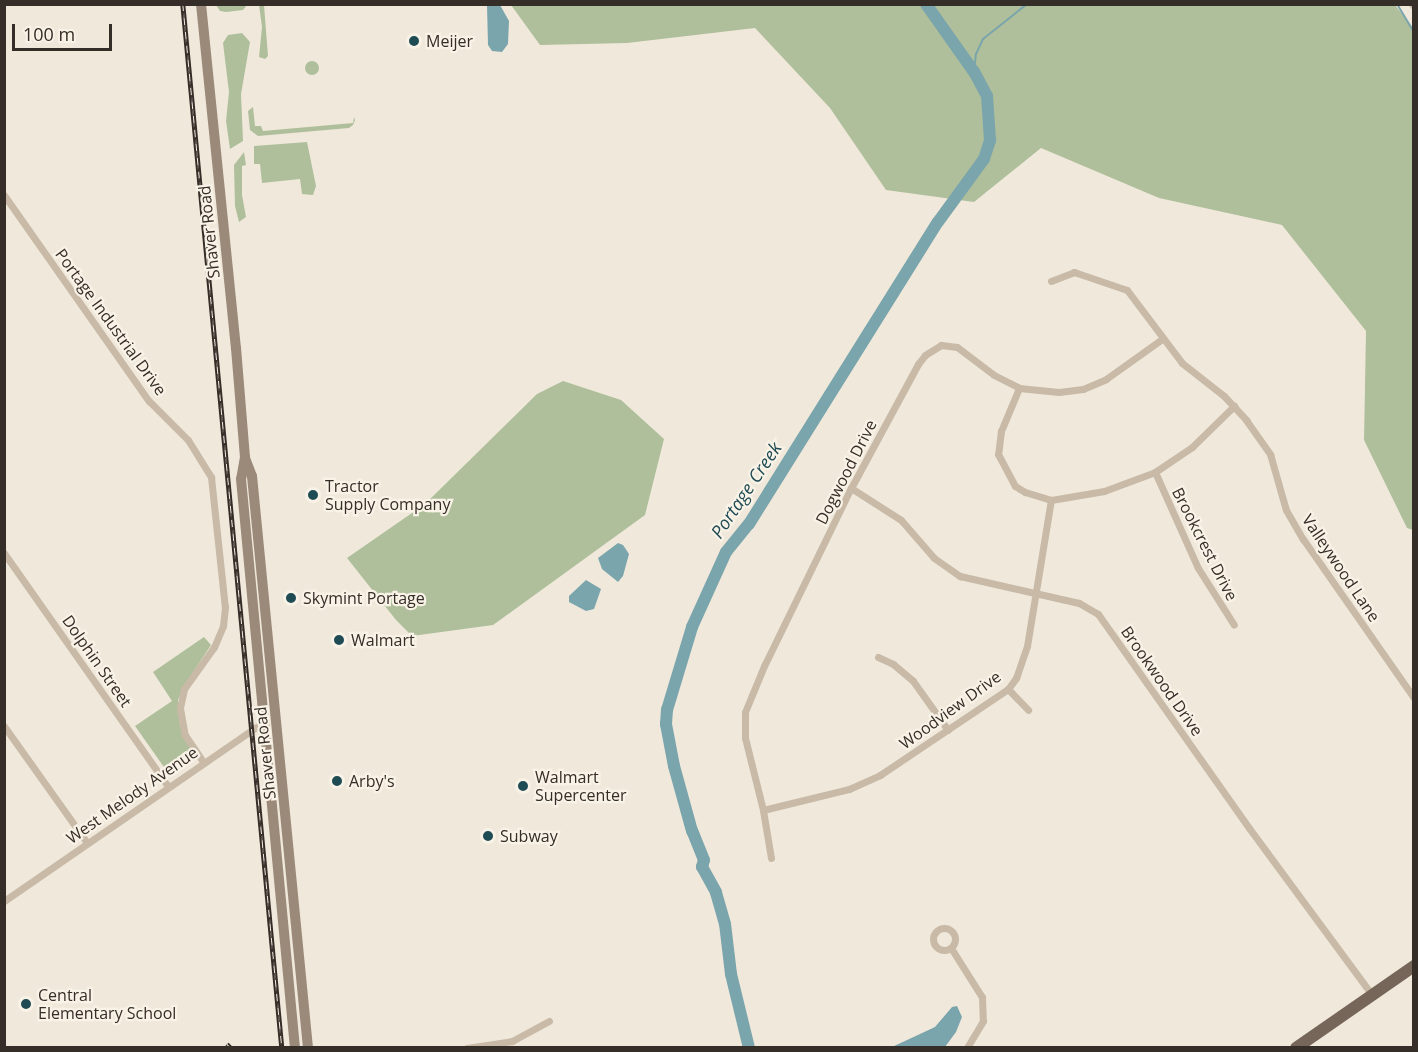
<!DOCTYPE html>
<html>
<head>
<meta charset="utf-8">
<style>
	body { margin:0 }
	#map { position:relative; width:1418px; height:1052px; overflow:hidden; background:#f0e9db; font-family:"Open Sans",sans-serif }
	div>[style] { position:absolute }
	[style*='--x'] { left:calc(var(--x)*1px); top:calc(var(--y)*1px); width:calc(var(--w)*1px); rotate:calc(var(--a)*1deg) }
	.green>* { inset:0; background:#afbf9b }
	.round { border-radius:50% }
	.water>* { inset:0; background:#7ba5ac }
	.stream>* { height:2px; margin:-1px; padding:0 1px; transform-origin:1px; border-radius:1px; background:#7ba5ac }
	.river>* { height:12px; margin:-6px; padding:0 6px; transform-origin:6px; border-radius:6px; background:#7ba5ac }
	.minor>* { height:7px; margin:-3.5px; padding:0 3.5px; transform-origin:3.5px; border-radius:3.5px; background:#c8baa7 }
	.minor>.ring { margin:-3.5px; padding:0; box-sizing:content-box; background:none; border:7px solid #c8baa7; border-radius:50% }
	.tertiary>* { height:9px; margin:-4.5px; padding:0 4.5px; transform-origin:4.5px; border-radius:4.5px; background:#c8baa7 }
	.secondary>* { height:10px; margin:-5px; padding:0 5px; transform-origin:5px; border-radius:5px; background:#9b8979 }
	.primary>* { height:12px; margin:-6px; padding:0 6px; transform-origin:6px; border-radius:6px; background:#766659 }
	.rail>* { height:4.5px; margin-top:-2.25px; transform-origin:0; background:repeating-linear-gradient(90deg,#f8f2e7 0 7px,#352d27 0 14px); box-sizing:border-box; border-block:2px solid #352d27 }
	.dots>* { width:16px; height:16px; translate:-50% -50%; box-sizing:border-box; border:3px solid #f8f2e7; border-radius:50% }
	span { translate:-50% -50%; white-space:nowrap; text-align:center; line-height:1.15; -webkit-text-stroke:4.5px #f8f2e7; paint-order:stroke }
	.poi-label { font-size:16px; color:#352d27 }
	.left { translate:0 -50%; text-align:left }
	.street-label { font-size:16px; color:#352d27 }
	.water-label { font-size:18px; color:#1f4b54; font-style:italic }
	.frame { position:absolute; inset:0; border:6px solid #352d27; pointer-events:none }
	.scale { position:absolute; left:12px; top:24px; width:100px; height:27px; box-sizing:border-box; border:3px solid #352d27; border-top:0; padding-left:8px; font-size:18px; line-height:21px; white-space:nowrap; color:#352d27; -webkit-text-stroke:4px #f8f2e7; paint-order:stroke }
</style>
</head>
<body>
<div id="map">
	<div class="green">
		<i style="clip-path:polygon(216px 5px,247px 5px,243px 10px,226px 12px,220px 11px)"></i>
		<i style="clip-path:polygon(259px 5px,264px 5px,268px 56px,265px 59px,259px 57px,262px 27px)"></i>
		<i style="clip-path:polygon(511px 5px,1395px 5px,1414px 29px,1413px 530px,1407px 528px,1364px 440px,1366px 331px,1282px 225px,1159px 198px,1041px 148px,974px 202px,886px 190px,830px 108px,755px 28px,627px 43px,540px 45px)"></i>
		<i style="clip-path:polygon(242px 33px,250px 42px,241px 94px,243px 141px,230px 149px,226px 121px,229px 92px,223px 43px,228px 35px)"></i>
		<i class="round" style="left:305px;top:61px;width:14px;height:14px"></i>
		<i style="clip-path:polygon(253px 107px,255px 126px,261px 126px,263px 131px,353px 123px,354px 117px,355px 120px,353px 125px,349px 128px,258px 136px,250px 130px,248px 111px)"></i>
		<i style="clip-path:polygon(307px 142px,316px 186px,313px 195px,302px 194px,300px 179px,262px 183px,260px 164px,254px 164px,254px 146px)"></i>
		<i style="clip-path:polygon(244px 152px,246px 165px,242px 166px,242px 195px,246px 217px,239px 222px,235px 206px,234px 165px)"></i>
		<i style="clip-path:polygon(563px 381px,621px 400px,664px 439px,645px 515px,493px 625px,412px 636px,396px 620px,347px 558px,425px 504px,537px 394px)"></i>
		<i style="clip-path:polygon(204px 637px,211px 645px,184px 686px,178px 700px,180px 726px,195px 759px,174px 774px,166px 770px,135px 726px,172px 701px,153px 672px)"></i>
	</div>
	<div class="water">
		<i style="clip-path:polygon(487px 5px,500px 5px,509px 21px,508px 44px,502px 52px,492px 51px,488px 45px)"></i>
		<i style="clip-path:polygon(618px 543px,623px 545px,629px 554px,623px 576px,618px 582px,602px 569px,598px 558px)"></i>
		<i style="clip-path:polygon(586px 580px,601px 589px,594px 609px,586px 611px,569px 602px,569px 596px)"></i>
		<i style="clip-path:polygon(957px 1006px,962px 1017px,956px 1032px,945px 1047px,892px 1047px,935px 1027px,952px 1007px)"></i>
	</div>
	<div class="stream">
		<i style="--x:1397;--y:4;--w:33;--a:59"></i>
		<i style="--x:974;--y:72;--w:18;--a:-84"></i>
		<i style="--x:976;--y:54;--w:17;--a:-65"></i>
		<i style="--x:983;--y:39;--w:56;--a:-38.5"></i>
	</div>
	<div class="river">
		<i style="--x:749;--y:1048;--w:76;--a:-103.7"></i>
		<i style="--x:731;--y:974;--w:50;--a:-96.8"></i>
		<i style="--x:725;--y:924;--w:33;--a:-106"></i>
		<i style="--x:716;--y:892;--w:29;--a:-119"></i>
		<i style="--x:702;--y:867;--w:7;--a:-74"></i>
		<i style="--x:704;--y:860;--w:31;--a:-112"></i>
		<i style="--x:692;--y:831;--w:67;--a:-105.5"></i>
		<i style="--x:674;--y:766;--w:43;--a:-100.8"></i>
		<i style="--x:666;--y:724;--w:14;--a:-86"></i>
		<i style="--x:667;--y:710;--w:87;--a:-73.2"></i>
		<i style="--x:692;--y:627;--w:82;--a:-65.6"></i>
		<i style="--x:726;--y:552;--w:36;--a:-51"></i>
		<i style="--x:749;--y:524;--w:356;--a:-58"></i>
		<i style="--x:938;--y:222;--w:78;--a:-53.9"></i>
		<i style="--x:984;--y:159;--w:20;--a:-72"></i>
		<i style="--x:990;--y:140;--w:44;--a:-93.9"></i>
		<i style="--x:987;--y:96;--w:27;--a:-118"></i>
		<i style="--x:974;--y:72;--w:83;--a:-125.2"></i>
	</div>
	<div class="minor">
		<i style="--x:4;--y:195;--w:252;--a:54.9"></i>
		<i style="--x:149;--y:401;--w:55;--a:45"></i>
		<i style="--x:188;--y:440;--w:44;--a:58.1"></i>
		<i style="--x:211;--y:477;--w:131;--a:83.9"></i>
		<i style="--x:225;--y:607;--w:19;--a:96"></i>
		<i style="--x:223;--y:626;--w:23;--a:113"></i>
		<i style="--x:214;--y:647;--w:52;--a:125.5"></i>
		<i style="--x:184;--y:689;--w:19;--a:102"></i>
		<i style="--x:180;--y:708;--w:27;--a:80"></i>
		<i style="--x:185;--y:735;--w:32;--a:56"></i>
		<i style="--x:1051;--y:281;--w:25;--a:-21"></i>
		<i style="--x:1074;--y:272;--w:56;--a:18.8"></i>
		<i style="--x:1127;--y:290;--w:91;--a:53"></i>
		<i style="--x:1182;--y:363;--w:53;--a:38.2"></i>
		<i style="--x:1224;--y:396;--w:33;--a:47"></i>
		<i style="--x:1246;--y:420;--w:42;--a:54.8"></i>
		<i style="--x:1270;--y:454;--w:58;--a:74.1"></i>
		<i style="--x:1286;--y:510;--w:34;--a:60"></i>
		<i style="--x:1303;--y:539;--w:194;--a:55.1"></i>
		<i style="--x:1019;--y:388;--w:47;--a:112.7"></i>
		<i style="--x:1001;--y:431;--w:23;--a:97"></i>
		<i style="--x:998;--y:454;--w:36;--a:62"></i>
		<i style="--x:1015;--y:486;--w:12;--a:31"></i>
		<i style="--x:1025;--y:492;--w:27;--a:17"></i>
		<i style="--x:1051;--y:500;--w:54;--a:-9.6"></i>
		<i style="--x:1104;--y:491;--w:54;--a:-20.4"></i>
		<i style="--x:1155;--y:472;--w:45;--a:-34"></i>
		<i style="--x:1192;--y:447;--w:59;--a:-44.3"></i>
		<i style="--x:1155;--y:472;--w:105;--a:65.9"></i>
		<i style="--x:1198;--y:568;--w:67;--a:57.7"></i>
		<i style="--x:851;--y:488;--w:59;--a:32.6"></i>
		<i style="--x:901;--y:520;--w:50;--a:49"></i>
		<i style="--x:934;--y:558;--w:32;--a:35"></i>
		<i style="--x:960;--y:576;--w:122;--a:12.8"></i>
		<i style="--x:1079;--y:603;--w:22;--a:30"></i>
		<i style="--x:1098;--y:614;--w:262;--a:54.8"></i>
		<i style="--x:1249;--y:828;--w:207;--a:53.6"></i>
		<i style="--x:4;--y:553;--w:285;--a:54.9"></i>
		<i style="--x:878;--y:657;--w:17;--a:25"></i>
		<i style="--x:893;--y:664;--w:26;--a:40"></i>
		<i style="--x:913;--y:681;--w:60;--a:54.5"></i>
		<i style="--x:1008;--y:689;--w:29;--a:46"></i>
		<i style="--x:4;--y:726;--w:143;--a:54.6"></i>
		<i style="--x:763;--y:810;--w:89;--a:-13.7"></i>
		<i style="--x:849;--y:789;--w:34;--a:-24"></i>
		<i style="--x:880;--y:775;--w:154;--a:-33.9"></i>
		<i style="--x:1008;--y:689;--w:14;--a:-54"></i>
		<i style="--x:1016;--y:678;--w:34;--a:-71"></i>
		<i style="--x:1027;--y:646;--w:148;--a:-80.7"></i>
		<i style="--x:771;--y:858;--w:49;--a:-99.5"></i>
		<i style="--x:763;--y:810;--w:74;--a:-104"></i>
		<i style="--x:745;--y:738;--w:26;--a:-90"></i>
		<i style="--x:745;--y:712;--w:50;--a:-67.6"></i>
		<i style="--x:764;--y:666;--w:198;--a:-64"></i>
		<i style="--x:851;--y:488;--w:141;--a:-61.6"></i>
		<i style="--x:918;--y:364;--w:11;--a:-52"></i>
		<i style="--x:925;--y:355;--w:19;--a:-32"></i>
		<i style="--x:941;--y:345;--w:16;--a:7"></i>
		<i style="--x:957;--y:347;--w:46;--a:37.1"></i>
		<i style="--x:994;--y:375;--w:28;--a:27"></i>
		<i style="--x:1019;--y:388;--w:40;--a:5.7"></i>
		<i style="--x:1059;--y:392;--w:24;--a:-7"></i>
		<i style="--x:1083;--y:389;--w:25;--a:-23"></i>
		<i style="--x:1106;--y:379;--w:69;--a:-35.5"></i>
		<i style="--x:4;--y:901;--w:318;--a:-34.6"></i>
		<i class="ring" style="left:933px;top:928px;width:15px;height:15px"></i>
		<i style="--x:951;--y:948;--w:58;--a:57.7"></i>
		<i style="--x:982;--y:997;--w:24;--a:88"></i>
		<i style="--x:983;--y:1021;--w:31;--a:121"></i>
		<i style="--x:467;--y:1048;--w:46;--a:-8.8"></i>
		<i style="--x:512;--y:1041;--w:42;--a:-28.4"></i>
	</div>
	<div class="tertiary">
		<i style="--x:1413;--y:4;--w:1;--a:45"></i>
	</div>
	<div class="secondary">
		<i style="--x:201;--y:4;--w:346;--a:84.2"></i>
		<i style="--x:236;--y:348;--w:109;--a:85.3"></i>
		<i style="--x:245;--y:457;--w:22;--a:100"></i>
		<i style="--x:241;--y:479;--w:572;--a:84.58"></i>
		<i style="--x:245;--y:458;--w:19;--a:69"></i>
		<i style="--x:252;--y:476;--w:575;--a:84.41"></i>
	</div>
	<div class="primary">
		<i style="--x:1296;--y:1048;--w:144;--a:-34.8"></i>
	</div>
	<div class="rail">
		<i style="--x:183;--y:4;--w:1049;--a:84.58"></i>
		<i style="--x:227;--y:1044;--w:6;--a:45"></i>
	</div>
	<div class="dots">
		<i style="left:414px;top:41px;background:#1f4b54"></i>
		<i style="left:313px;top:495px;background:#1f4b54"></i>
		<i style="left:291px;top:598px;background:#1f4b54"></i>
		<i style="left:339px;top:640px;background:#1f4b54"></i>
		<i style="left:337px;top:781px;background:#1f4b54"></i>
		<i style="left:523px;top:786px;background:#1f4b54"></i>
		<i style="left:488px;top:836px;background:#1f4b54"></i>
		<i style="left:26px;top:1004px;background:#1f4b54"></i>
	</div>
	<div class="poi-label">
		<span class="left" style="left:426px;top:41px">Meijer</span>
		<span class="left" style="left:325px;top:495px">Tractor<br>Supply Company</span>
		<span class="left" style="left:303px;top:598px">Skymint Portage</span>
		<span class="left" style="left:351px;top:640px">Walmart</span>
		<span class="left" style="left:535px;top:786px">Walmart<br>Supercenter</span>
		<span class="left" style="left:349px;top:781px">Arby's</span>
		<span class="left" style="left:500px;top:836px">Subway</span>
		<span class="left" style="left:38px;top:1004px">Central<br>Elementary School</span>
	</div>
	<div class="street-label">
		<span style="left:209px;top:232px;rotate:-96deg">Shaver Road</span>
		<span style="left:111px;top:322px;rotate:54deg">Portage Industrial Drive</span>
		<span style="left:846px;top:472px;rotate:-63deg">Dogwood Drive</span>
		<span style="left:1205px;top:544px;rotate:63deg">Brookcrest Drive</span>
		<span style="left:1341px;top:568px;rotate:56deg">Valleywood Lane</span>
		<span style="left:97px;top:661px;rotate:55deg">Dolphin Street</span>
		<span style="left:1162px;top:681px;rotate:55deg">Brookwood Drive</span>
		<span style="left:950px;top:710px;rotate:-36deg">Woodview Drive</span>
		<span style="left:265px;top:753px;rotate:-96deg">Shaver Road</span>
		<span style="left:132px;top:795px;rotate:-35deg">West Melody Avenue</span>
	</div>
	<div class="water-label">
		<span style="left:746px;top:490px;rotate:-56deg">Portage Creek</span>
	</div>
	<div class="frame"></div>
	<div class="scale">100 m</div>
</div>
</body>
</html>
